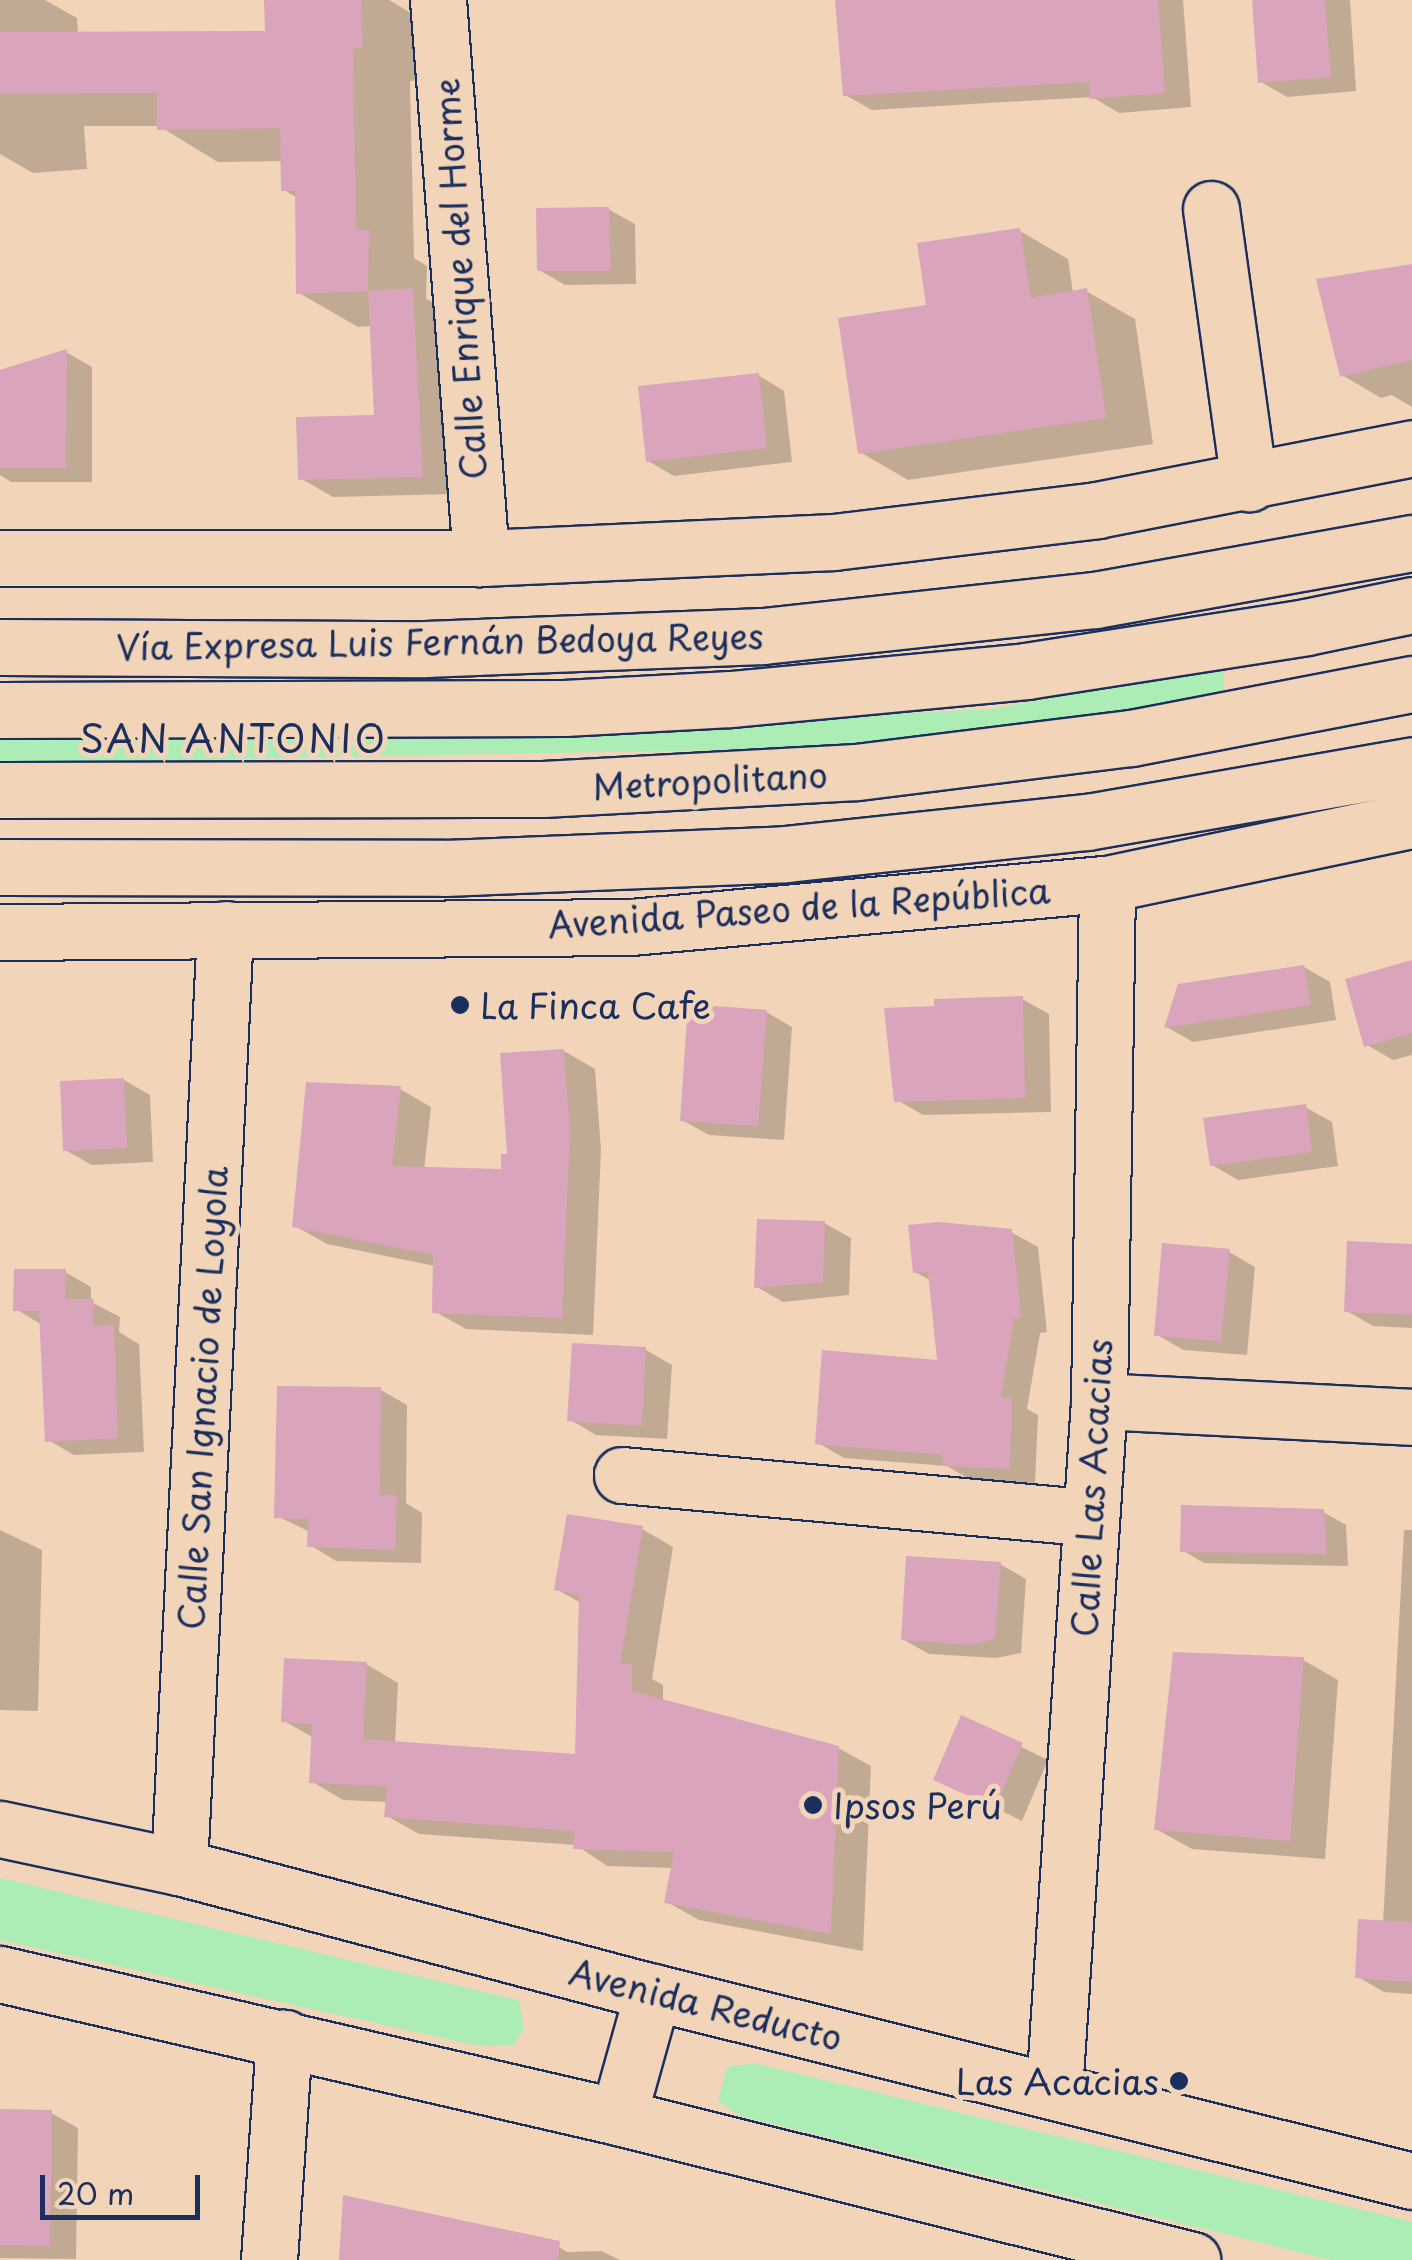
<!DOCTYPE html>
<html>
<head>
<meta charset="utf-8">
<style>
	body { margin:0 }
	#map { position:relative; width:1412px; height:2260px; overflow:hidden; background:#f2d5b8; font-family:"Playpen Sans",sans-serif }
	div>[style] { position:absolute }
	[style*='--x'] { left:calc(var(--x)*1px); top:calc(var(--y)*1px); width:calc(var(--w)*1px); rotate:calc(var(--a)*1deg) }
	.green>* { inset:0; background:#acedb6 }
	.shadow>* { inset:0; background:#0003 }
	.building>* { inset:0; background:#daa4bc }
	.roads { filter:drop-shadow(2px 0 #1b2f5e) drop-shadow(-2px 0 #1b2f5e) drop-shadow(0 2px #1b2f5e) drop-shadow(0 -2px #1b2f5e) }
	.minor>* { height:55px; margin:-27.5px; padding:0 27.5px; transform-origin:27.5px; border-radius:27.5px; background:#f2d5b8 }
	.major>* { height:55px; margin:-27.5px; padding:0 27.5px; transform-origin:27.5px; border-radius:27.5px; background:#f2d5b8 }
	.highway>* { height:55px; margin:-27.5px; padding:0 27.5px; transform-origin:27.5px; border-radius:27.5px; background:#f2d5b8 }
	.dots>* { width:28px; height:28px; translate:-50% -50%; box-sizing:border-box; border:5px solid #f2d5b8; border-radius:50% }
	span { translate:-50% -50%; white-space:nowrap; text-align:center; line-height:1.15; -webkit-text-stroke:10px #f2d5b8; paint-order:stroke }
	.street-label { font-size:35px; color:#1b2f5e }
	.poi-label { font-size:35px; color:#1b2f5e }
	.left { translate:0 -50%; text-align:left }
	.right { translate:-100% -50%; text-align:right }
	.neighbourhood-label { font-size:38px; color:#1b2f5e; letter-spacing:2.5px }
	.scale { position:absolute; left:40px; top:2175px; width:160px; height:45px; box-sizing:border-box; border:5px solid #1b2f5e; border-top:0; padding-left:12px; font-size:30px; line-height:35px; white-space:nowrap; color:#1b2f5e; -webkit-text-stroke:8px #f2d5b8; paint-order:stroke }
</style>
</head>
<body>
<div id="map">
	<div class="green">
		<i style="clip-path:polygon(1224px 666px,1224px 700px,833px 748px,0 763px,0 732px,628px 727px,991px 709px)"></i>
		<i style="clip-path:polygon(0 1878px,519px 2000px,524px 2028px,514px 2045px,479px 2046px,0 1940px)"></i>
		<i style="clip-path:polygon(754px 2063px,1412px 2222px,1412px 2260px,1331px 2260px,740px 2116px,718px 2101px,727px 2067px)"></i>
	</div>
	<div class="shadow">
		<i style="clip-path:polygon(0 0,45px 0,77px 18px,78px 34px,268px 34px,267px 0,389px 0,418px 17px,421px 80px,410px 81px,414px 258px,427px 266px,426px 299px,445px 309px,454px 494px,333px 497px,300px 478px,377px 417px,372px 326px,358px 327px,299px 293px,297px 198px,284px 190px,283px 161px,218px 162px,159px 126px,84px 126px,87px 169px,33px 173px,0 154px)"></i>
		<i style="clip-path:polygon(838px 0,1183px 0,1191px 107px,1119px 113px,1092px 97px,872px 110px,845px 95px)"></i>
		<i style="clip-path:polygon(1255px 0,1350px 0,1356px 91px,1287px 97px,1261px 82px)"></i>
		<i style="clip-path:polygon(608px 209px,635px 224px,636px 284px,565px 285px,539px 270px)"></i>
		<i style="clip-path:polygon(1020px 231px,1068px 259px,1073px 293px,1086px 291px,1135px 319px,1153px 444px,908px 480px,860px 452px,929px 307px)"></i>
		<i style="clip-path:polygon(1412px 266px,1412px 407px,1392px 395px,1381px 398px,1342px 375px)"></i>
		<i style="clip-path:polygon(66px 352px,92px 367px,92px 482px,11px 482px,0 475px,0 373px)"></i>
		<i style="clip-path:polygon(758px 375px,784px 391px,792px 462px,674px 476px,648px 461px)"></i>
		<i style="clip-path:polygon(1412px 962px,1412px 1055px,1393px 1060px,1367px 1045px)"></i>
		<i style="clip-path:polygon(1304px 967px,1330px 982px,1336px 1020px,1193px 1042px,1167px 1027px)"></i>
		<i style="clip-path:polygon(1022px 999px,1049px 1014px,1051px 1112px,923px 1115px,897px 1100px)"></i>
		<i style="clip-path:polygon(766px 1012px,792px 1027px,784px 1140px,709px 1135px,682px 1120px)"></i>
		<i style="clip-path:polygon(564px 1051px,595px 1069px,601px 1150px,593px 1335px,466px 1329px,434px 1311px,435px 1266px,327px 1244px,295px 1226px,400px 1089px,431px 1107px,424px 1170px,503px 1172px)"></i>
		<i style="clip-path:polygon(124px 1080px,150px 1095px,153px 1162px,92px 1165px,65px 1150px)"></i>
		<i style="clip-path:polygon(1305px 1107px,1332px 1122px,1338px 1166px,1238px 1180px,1212px 1165px)"></i>
		<i style="clip-path:polygon(824px 1223px,851px 1238px,849px 1295px,783px 1302px,757px 1287px)"></i>
		<i style="clip-path:polygon(1011px 1232px,1038px 1247px,1047px 1332px,1040px 1333px,1027px 1409px,1038px 1415px,1035px 1483px,971px 1480px,947px 1466px,844px 1458px,818px 1443px,940px 1362px,932px 1281px,915px 1272px)"></i>
		<i style="clip-path:polygon(1412px 1246px,1412px 1328px,1373px 1326px,1347px 1311px)"></i>
		<i style="clip-path:polygon(1229px 1252px,1255px 1267px,1247px 1355px,1183px 1350px,1156px 1334px)"></i>
		<i style="clip-path:polygon(65px 1272px,91px 1287px,91px 1302px,120px 1317px,119px 1332px,139px 1344px,144px 1452px,74px 1455px,48px 1440px,42px 1325px,16px 1309px)"></i>
		<i style="clip-path:polygon(646px 1350px,672px 1365px,667px 1439px,596px 1435px,569px 1419px)"></i>
		<i style="clip-path:polygon(381px 1390px,407px 1405px,406px 1503px,422px 1513px,421px 1563px,336px 1561px,310px 1545px,310px 1532px,277px 1516px)"></i>
		<i style="clip-path:polygon(1323px 1512px,1346px 1525px,1348px 1566px,1204px 1563px,1182px 1550px)"></i>
		<i style="clip-path:polygon(642px 1529px,673px 1547px,652px 1679px,663px 1685px,663px 1702px,838px 1748px,871px 1766px,863px 1951px,699px 1920px,667px 1902px,674px 1868px,607px 1866px,576px 1845px,419px 1834px,387px 1816px,388px 1802px,343px 1800px,311px 1781px,314px 1738px,284px 1721px,366px 1664px,398px 1683px,395px 1744px,578px 1757px,581px 1603px,556px 1589px)"></i>
		<i style="clip-path:polygon(0 1530px,42px 1550px,38px 1711px,0 1710px)"></i>
		<i style="clip-path:polygon(1404px 1530px,1412px 1530px,1412px 2011px,1412px 1994px,1384px 1992px,1358px 1977px,1383px 1923px)"></i>
		<i style="clip-path:polygon(1000px 1564px,1026px 1579px,1021px 1653px,996px 1658px,929px 1654px,902px 1639px)"></i>
		<i style="clip-path:polygon(1303px 1660px,1338px 1680px,1325px 1859px,1192px 1849px,1156px 1829px)"></i>
		<i style="clip-path:polygon(963px 1719px,1048px 1760px,1022px 1821px,936px 1779px)"></i>
		<i style="clip-path:polygon(0 2112px,51px 2113px,78px 2128px,76px 2259px,0 2258px)"></i>
		<i style="clip-path:polygon(549px 2241px,567px 2252px,601px 2251px,620px 2260px,341px 2260px)"></i>
	</div>
	<div class="building">
		<i style="clip-path:polygon(264px 0,361px 0,363px 48px,353px 48px,356px 230px,369px 230px,368px 291px,296px 294px,295px 191px,281px 191px,280px 128px,157px 130px,157px 93px,0 94px,0 32px,265px 31px)"></i>
		<i style="clip-path:polygon(835px 0,1158px 0,1165px 93px,1090px 99px,1089px 82px,843px 96px)"></i>
		<i style="clip-path:polygon(1252px 0,1325px 0,1331px 77px,1258px 83px)"></i>
		<i style="clip-path:polygon(609px 207px,611px 271px,537px 271px,536px 208px)"></i>
		<i style="clip-path:polygon(1020px 228px,1031px 298px,1087px 288px,1106px 418px,858px 454px,838px 318px,926px 305px,917px 243px)"></i>
		<i style="clip-path:polygon(1412px 264px,1412px 360px,1340px 377px,1316px 279px)"></i>
		<i style="clip-path:polygon(413px 288px,423px 477px,298px 480px,296px 417px,374px 415px,368px 291px)"></i>
		<i style="clip-path:polygon(67px 349px,66px 468px,0 468px,0 370px)"></i>
		<i style="clip-path:polygon(759px 373px,767px 448px,646px 462px,638px 386px)"></i>
		<i style="clip-path:polygon(1412px 960px,1412px 1033px,1364px 1047px,1345px 979px)"></i>
		<i style="clip-path:polygon(1304px 965px,1311px 1005px,1164px 1028px,1178px 984px)"></i>
		<i style="clip-path:polygon(1023px 996px,1025px 1098px,894px 1102px,884px 1008px,934px 1006px,934px 999px)"></i>
		<i style="clip-path:polygon(688px 1004px,767px 1010px,758px 1126px,680px 1121px)"></i>
		<i style="clip-path:polygon(564px 1049px,570px 1132px,562px 1318px,432px 1313px,433px 1255px,292px 1227px,306px 1082px,401px 1086px,392px 1166px,501px 1169px,501px 1154px,507px 1154px,500px 1053px)"></i>
		<i style="clip-path:polygon(124px 1078px,127px 1148px,63px 1151px,60px 1081px)"></i>
		<i style="clip-path:polygon(1306px 1104px,1312px 1152px,1210px 1166px,1203px 1118px)"></i>
		<i style="clip-path:polygon(757px 1219px,825px 1221px,823px 1282px,754px 1288px)"></i>
		<i style="clip-path:polygon(939px 1222px,1012px 1229px,1021px 1318px,1014px 1319px,1001px 1397px,1012px 1397px,1010px 1469px,942px 1466px,943px 1455px,815px 1444px,822px 1350px,937px 1360px,928px 1272px,913px 1273px,908px 1225px)"></i>
		<i style="clip-path:polygon(1347px 1241px,1412px 1244px,1412px 1315px,1344px 1312px)"></i>
		<i style="clip-path:polygon(1162px 1243px,1230px 1249px,1221px 1341px,1154px 1336px)"></i>
		<i style="clip-path:polygon(14px 1269px,66px 1269px,65px 1299px,94px 1299px,93px 1325px,114px 1326px,118px 1438px,45px 1442px,39px 1311px,13px 1311px)"></i>
		<i style="clip-path:polygon(572px 1343px,646px 1347px,642px 1426px,567px 1421px)"></i>
		<i style="clip-path:polygon(277px 1386px,381px 1387px,380px 1495px,397px 1495px,395px 1550px,307px 1547px,308px 1519px,274px 1518px)"></i>
		<i style="clip-path:polygon(1181px 1505px,1324px 1509px,1327px 1554px,1180px 1552px)"></i>
		<i style="clip-path:polygon(567px 1514px,643px 1526px,620px 1664px,632px 1664px,632px 1691px,839px 1746px,831px 1934px,664px 1903px,674px 1852px,573px 1849px,574px 1831px,384px 1817px,387px 1786px,309px 1783px,312px 1724px,281px 1722px,284px 1658px,367px 1662px,363px 1739px,575px 1754px,579px 1595px,554px 1590px)"></i>
		<i style="clip-path:polygon(906px 1556px,1001px 1562px,995px 1639px,970px 1645px,901px 1640px)"></i>
		<i style="clip-path:polygon(1173px 1652px,1304px 1657px,1290px 1841px,1154px 1830px)"></i>
		<i style="clip-path:polygon(961px 1715px,1023px 1743px,995px 1808px,933px 1780px)"></i>
		<i style="clip-path:polygon(1358px 1919px,1412px 1922px,1412px 1982px,1355px 1978px)"></i>
		<i style="clip-path:polygon(0 2109px,52px 2110px,50px 2246px,0 2245px)"></i>
		<i style="clip-path:polygon(343px 2195px,560px 2241px,558px 2260px,339px 2260px)"></i>
	</div>
	<div class="roads">
		<div class="minor">
			<i style="--x:438;--y:0;--w:560;--a:85.59"></i>
			<i style="--x:1211;--y:209;--w:277;--a:82.1"></i>
			<i style="--x:0;--y:710;--w:564;--a:-0.2"></i>
			<i style="--x:564;--y:708;--w:167;--a:-3.1"></i>
			<i style="--x:731;--y:699;--w:296;--a:-5.4"></i>
			<i style="--x:1026;--y:671;--w:283;--a:-8.9"></i>
			<i style="--x:1306;--y:627;--w:108;--a:-11.7"></i>
			<i style="--x:0;--y:790;--w:543;--a:-0.11"></i>
			<i style="--x:543;--y:789;--w:314;--a:-3.1"></i>
			<i style="--x:857;--y:772;--w:276;--a:-7.1"></i>
			<i style="--x:1131;--y:738;--w:286;--a:-10.9"></i>
			<i style="--x:1099;--y:1401;--w:313;--a:2.9"></i>
			<i style="--x:622;--y:1475;--w:471;--a:5.2"></i>
			<i style="--x:179;--y:1867;--w:939;--a:-87.19"></i>
			<i style="--x:1054;--y:2091;--w:691;--a:-86.27"></i>
			<i style="--x:1099;--y:1401;--w:517;--a:-89.11"></i>
			<i style="--x:269;--y:2260;--w:223;--a:-86.1"></i>
		</div>
		<div class="major">
			<i style="--x:0;--y:558;--w:481;--a:0"></i>
			<i style="--x:481;--y:558;--w:353;--a:-2.6"></i>
			<i style="--x:834;--y:542;--w:265;--a:-6.9"></i>
			<i style="--x:1097;--y:510;--w:321;--a:-11.1"></i>
			<i style="--x:0;--y:932;--w:631;--a:-0.45"></i>
			<i style="--x:631;--y:927;--w:478;--a:-5.2"></i>
			<i style="--x:1107;--y:884;--w:312;--a:-11.9"></i>
			<i style="--x:0;--y:1829;--w:183;--a:12"></i>
			<i style="--x:179;--y:1867;--w:490;--a:14.8"></i>
			<i style="--x:653;--y:1992;--w:782;--a:13.98"></i>
			<i style="--x:0;--y:1974;--w:634;--a:13.03"></i>
			<i style="--x:618;--y:2117;--w:592;--a:13.99"></i>
			<i style="--x:618;--y:2117;--w:130;--a:-74.4"></i>
		</div>
		<div class="highway">
			<i style="--x:0;--y:647;--w:425;--a:0.3"></i>
			<i style="--x:425;--y:649;--w:338;--a:-2.2"></i>
			<i style="--x:763;--y:636;--w:334;--a:-6.2"></i>
			<i style="--x:1095;--y:600;--w:322;--a:-10.2"></i>
			<i style="--x:0;--y:867;--w:444;--a:0.1"></i>
			<i style="--x:444;--y:868;--w:342;--a:-2.3"></i>
			<i style="--x:786;--y:854;--w:303;--a:-6.1"></i>
			<i style="--x:1087;--y:822;--w:330;--a:-9.9"></i>
		</div>
	</div>
	<div class="dots">
		<i style="left:460px;top:1005px;background:#1b2f5e"></i>
		<i style="left:813px;top:1805px;background:#1b2f5e"></i>
		<i style="left:1179px;top:2081px;background:#1b2f5e"></i>
	</div>
	<div class="street-label">
		<span style="left:459px;top:279px;rotate:-94deg">Calle Enrique del Horme</span>
		<span style="left:440px;top:641px;rotate:-1deg">Vía Expresa Luis Fernán Bedoya Reyes</span>
		<span style="left:710px;top:780px;rotate:-3deg">Metropolitano</span>
		<span style="left:799px;top:907px;rotate:-4deg">Avenida Paseo de la República</span>
		<span style="left:202px;top:1398px;rotate:-87deg">Calle San Ignacio de Loyola</span>
		<span style="left:1091px;top:1488px;rotate:-87deg">Calle Las Acacias</span>
		<span style="left:706px;top:2004px;rotate:14deg">Avenida Reducto</span>
	</div>
	<div class="poi-label">
		<span class="left" style="left:480px;top:1005px">La Finca Cafe</span>
		<span class="left" style="left:833px;top:1805px">Ipsos Perú</span>
		<span class="right" style="left:1159px;top:2081px">Las Acacias</span>
	</div>
	<div class="neighbourhood-label">
		<span style="left:234px;top:738px">SAN ANTONIO</span>
	</div>
	<div class="scale">20 m</div>
</div>
</body>
</html>
